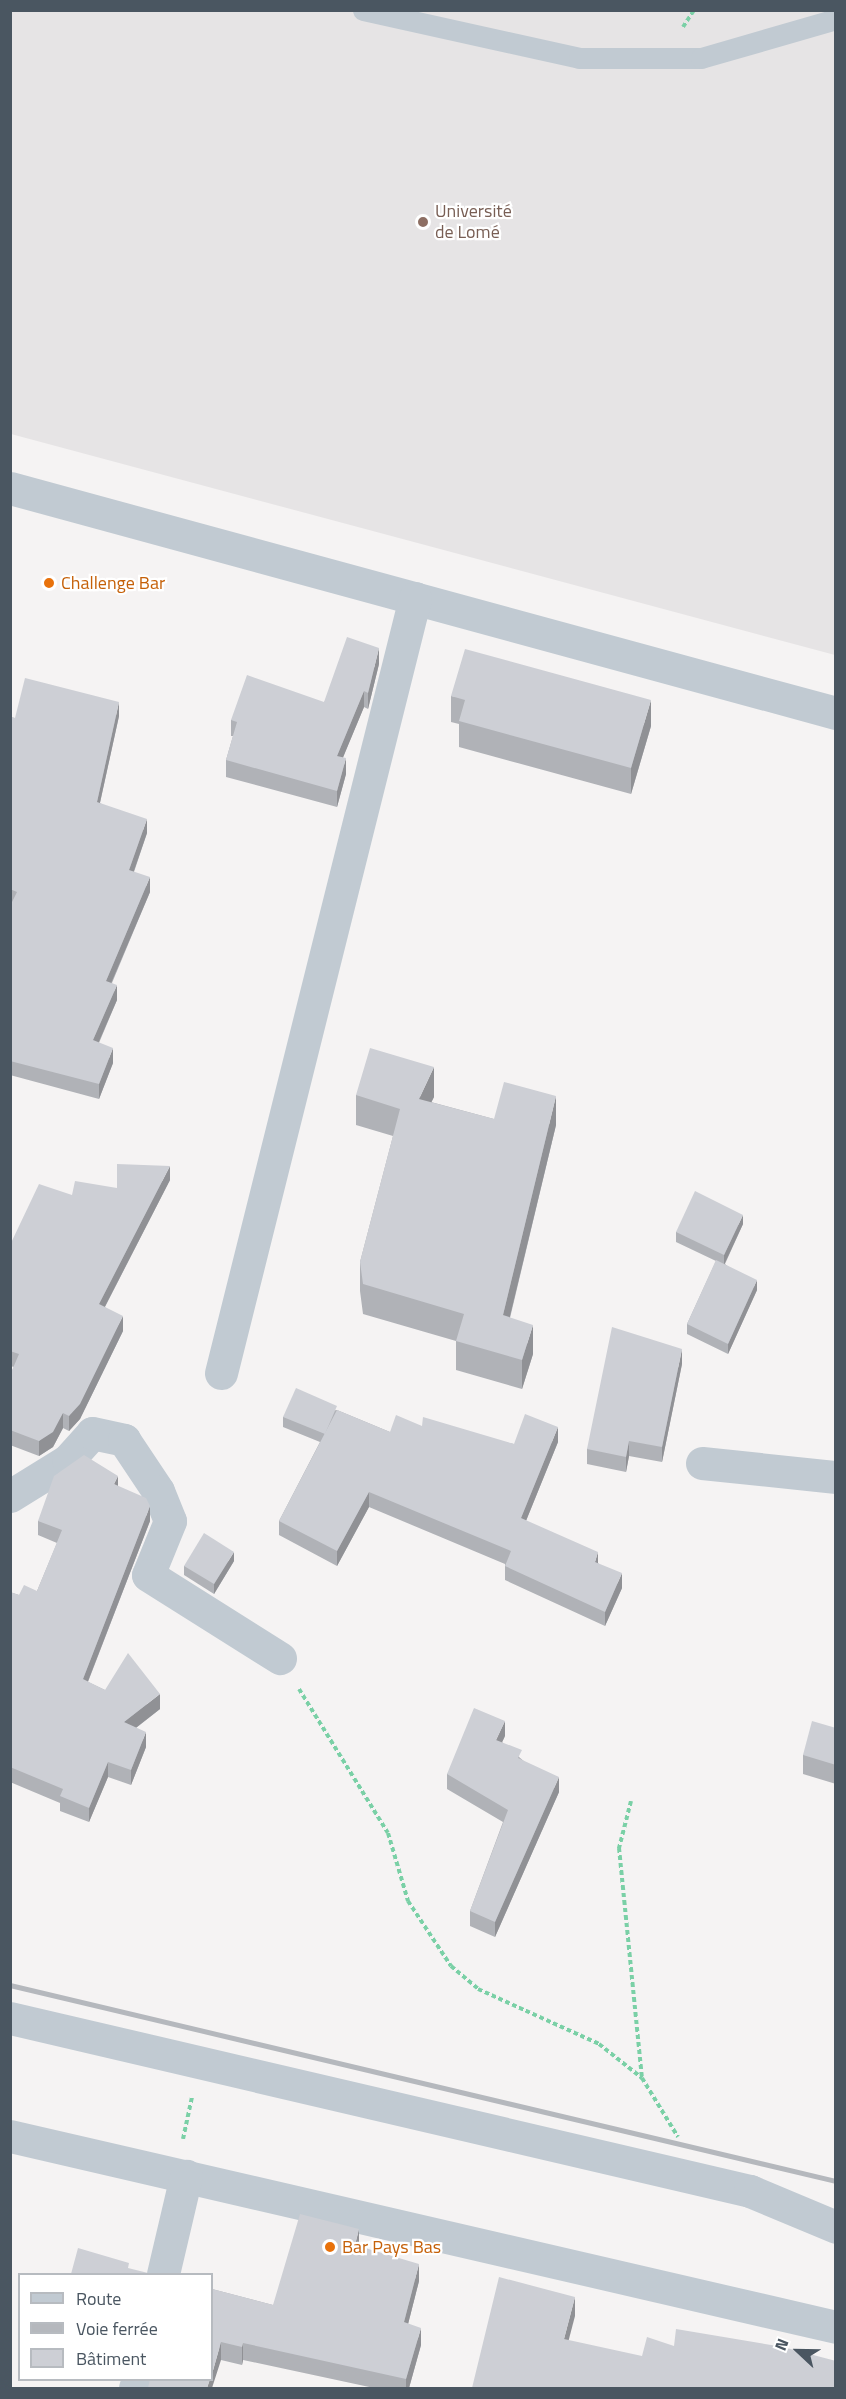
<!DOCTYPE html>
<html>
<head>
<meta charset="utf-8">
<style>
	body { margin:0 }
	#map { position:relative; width:846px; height:2399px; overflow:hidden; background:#f5f3f3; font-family:"Titillium Web",sans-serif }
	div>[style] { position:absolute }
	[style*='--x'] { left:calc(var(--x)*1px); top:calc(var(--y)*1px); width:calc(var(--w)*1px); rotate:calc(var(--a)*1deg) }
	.education>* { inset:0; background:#e6e4e5 }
	.path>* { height:4px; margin-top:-2px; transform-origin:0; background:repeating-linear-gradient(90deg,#7ad0a6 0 4.5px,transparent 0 7.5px) }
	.service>* { height:21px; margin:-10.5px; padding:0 10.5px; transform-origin:10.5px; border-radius:10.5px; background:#c1cad2 }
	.minor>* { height:33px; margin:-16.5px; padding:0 16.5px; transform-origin:16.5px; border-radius:16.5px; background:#c1cad2 }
	.rail>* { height:4.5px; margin:-2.25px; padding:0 2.25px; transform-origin:2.25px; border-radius:2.25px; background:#b5b8bd }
	.wall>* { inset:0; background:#b0b2b7 }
	.shaded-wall>* { inset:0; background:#909195 }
	.building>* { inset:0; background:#cdcfd5 }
	.dots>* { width:16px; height:16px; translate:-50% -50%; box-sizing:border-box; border:3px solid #fff; border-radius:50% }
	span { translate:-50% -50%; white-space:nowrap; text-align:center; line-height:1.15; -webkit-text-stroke:4.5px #fff; paint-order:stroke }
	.education-label { font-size:18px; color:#785e54 }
	.left { translate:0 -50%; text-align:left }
	.food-label { font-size:18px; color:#c56008 }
	.frame { position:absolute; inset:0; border:12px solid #4a5661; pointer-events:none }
	.legend { position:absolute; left:18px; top:2273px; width:195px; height:108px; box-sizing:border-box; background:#fff; border:2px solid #b7bbc0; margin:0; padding:8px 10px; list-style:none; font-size:18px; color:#4a5661 }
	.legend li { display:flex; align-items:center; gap:12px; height:30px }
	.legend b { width:30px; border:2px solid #b7bbc0 }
	.north { position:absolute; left:768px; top:2321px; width:60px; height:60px; -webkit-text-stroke:4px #fff; paint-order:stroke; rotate:292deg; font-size:16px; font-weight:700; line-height:24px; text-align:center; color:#4a5661 }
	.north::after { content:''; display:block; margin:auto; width:21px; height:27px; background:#4a5661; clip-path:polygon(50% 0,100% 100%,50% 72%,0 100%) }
</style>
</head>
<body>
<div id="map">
	<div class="education">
		<i style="clip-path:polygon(10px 11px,835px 11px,835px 655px,11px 434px)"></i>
	</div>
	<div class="path">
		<i style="--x:683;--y:27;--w:20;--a:-57"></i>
		<i style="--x:299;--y:1689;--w:169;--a:58.3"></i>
		<i style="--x:388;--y:1833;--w:71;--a:73.6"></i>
		<i style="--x:408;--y:1901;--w:78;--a:56.5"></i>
		<i style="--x:451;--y:1966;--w:35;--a:40"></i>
		<i style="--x:478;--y:1989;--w:133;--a:24.4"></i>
		<i style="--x:599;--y:2044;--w:55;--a:38.3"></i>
		<i style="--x:642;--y:2078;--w:69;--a:58.6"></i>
		<i style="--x:631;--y:1801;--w:49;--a:104.3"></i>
		<i style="--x:619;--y:1848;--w:230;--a:84.3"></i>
		<i style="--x:183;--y:2139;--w:43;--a:-77.9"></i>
	</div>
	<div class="service">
		<i style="--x:363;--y:10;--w:221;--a:12.5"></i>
		<i style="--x:579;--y:58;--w:122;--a:0"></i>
		<i style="--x:701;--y:58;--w:141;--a:-16.1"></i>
	</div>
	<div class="minor">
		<i style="--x:10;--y:488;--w:856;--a:15.24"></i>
		<i style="--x:221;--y:1373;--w:799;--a:-75.95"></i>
		<i style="--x:702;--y:1463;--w:135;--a:6"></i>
		<i style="--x:10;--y:1496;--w:68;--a:-31.8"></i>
		<i style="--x:68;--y:1460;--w:36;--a:-48"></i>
		<i style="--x:92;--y:1433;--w:33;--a:12"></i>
		<i style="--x:124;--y:1440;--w:61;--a:56.3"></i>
		<i style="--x:158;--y:1491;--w:32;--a:68"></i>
		<i style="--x:170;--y:1521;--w:58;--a:112.2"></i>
		<i style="--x:148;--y:1575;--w:156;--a:32.2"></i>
		<i style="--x:10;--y:2018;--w:760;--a:13.16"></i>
		<i style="--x:750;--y:2191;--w:93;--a:22.7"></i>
		<i style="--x:10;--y:2136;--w:848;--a:13.02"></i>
		<i style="--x:163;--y:2274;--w:101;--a:-76.8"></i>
		<i style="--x:135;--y:2388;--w:9;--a:-69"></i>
	</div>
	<div class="rail">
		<i style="--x:10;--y:1985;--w:849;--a:13.35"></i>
	</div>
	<div class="wall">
		<i style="clip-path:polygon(379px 664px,368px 709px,364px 707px,343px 757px,346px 774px,337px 807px,226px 777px,226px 760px,233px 736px,231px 736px,231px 720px,324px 702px)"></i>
		<i style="clip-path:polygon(451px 696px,651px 726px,631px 794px,459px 747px,459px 724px,451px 722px)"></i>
		<i style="clip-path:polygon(119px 716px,100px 803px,147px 833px,134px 872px,150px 892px,112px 983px,117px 1000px,99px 1043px,113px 1063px,99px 1099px,10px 1075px,10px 906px,11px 904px,10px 904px,10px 717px,15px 718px)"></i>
		<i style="clip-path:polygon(356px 1095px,434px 1097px,431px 1102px,494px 1119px,556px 1125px,510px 1318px,533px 1354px,522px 1389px,456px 1370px,456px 1341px,363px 1314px,360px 1291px,360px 1262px,393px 1136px,356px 1125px)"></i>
		<i style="clip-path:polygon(170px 1180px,105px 1307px,123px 1331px,80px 1419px,69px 1431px,63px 1428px,53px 1447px,39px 1456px,10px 1445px,10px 1375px,14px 1367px,10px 1366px,10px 1245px,72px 1195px)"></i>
		<i style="clip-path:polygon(743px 1224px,725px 1264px,757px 1290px,728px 1354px,687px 1334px,687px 1324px,716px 1261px,676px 1242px,676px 1232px)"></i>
		<i style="clip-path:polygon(682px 1364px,662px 1462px,629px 1456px,626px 1472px,587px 1464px,587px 1449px)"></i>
		<i style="clip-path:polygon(337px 1410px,390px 1432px,422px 1426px,514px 1444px,558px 1442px,526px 1521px,598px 1563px,622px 1588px,605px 1626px,505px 1580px,505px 1564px,369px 1507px,337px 1566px,279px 1535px,279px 1521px,320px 1442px,283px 1427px,283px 1417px)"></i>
		<i style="clip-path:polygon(118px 1486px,150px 1521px,88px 1682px,105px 1690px,160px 1709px,136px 1728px,146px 1747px,131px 1785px,108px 1777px,89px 1822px,60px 1811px,60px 1803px,10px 1782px,10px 1592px,19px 1595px,37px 1591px,57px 1543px,38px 1535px,38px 1521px)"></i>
		<i style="clip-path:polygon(234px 1561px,214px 1594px,184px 1575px,184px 1566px)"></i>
		<i style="clip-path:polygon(836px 1728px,836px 1784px,803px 1774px,803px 1755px)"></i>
		<i style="clip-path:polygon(505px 1736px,502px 1742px,559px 1792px,495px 1937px,470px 1926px,470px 1911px,503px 1822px,447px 1789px,447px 1774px)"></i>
		<i style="clip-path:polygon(359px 2247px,419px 2281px,408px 2324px,421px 2345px,409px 2388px,374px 2388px,243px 2360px,242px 2365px,221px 2360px,212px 2289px,273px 2305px)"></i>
	</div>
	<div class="shaded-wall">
		<i style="clip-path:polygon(379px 648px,379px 664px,368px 709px,368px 693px)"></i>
		<i style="clip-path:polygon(364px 691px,364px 707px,337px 772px,337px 756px)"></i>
		<i style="clip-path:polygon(651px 700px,651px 726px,631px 794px,631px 768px)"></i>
		<i style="clip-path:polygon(119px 702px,119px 716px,97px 816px,97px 802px)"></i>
		<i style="clip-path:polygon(346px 758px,346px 774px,337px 807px,337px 791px)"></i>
		<i style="clip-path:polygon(147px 819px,147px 833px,129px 885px,129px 870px)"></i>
		<i style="clip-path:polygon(150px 877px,150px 892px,106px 995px,106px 981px)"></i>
		<i style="clip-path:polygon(117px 985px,117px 1000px,93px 1055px,93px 1040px)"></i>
		<i style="clip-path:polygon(113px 1048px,113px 1063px,99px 1099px,99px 1084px)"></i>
		<i style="clip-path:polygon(434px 1067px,434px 1097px,419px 1128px,419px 1099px)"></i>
		<i style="clip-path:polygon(556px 1096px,556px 1125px,503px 1345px,503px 1315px)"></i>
		<i style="clip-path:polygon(170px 1166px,170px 1180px,99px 1318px,99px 1304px)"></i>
		<i style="clip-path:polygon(743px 1215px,743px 1224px,724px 1265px,724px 1255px)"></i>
		<i style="clip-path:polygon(757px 1280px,757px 1290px,728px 1354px,728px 1344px)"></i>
		<i style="clip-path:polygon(123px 1316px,123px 1331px,80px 1419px,69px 1431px,69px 1416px)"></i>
		<i style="clip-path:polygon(533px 1325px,533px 1354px,522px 1389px,522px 1360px)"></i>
		<i style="clip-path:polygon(682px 1349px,682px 1364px,662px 1462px,662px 1447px)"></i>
		<i style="clip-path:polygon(63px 1413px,63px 1428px,53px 1447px,39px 1456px,39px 1441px)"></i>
		<i style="clip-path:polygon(558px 1427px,558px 1442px,521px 1533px,521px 1518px)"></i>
		<i style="clip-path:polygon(629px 1441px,629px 1456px,626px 1472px,626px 1457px)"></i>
		<i style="clip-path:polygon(118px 1476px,118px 1490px,114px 1484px)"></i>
		<i style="clip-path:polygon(369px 1492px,369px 1507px,337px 1566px,337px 1551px)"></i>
		<i style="clip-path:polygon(150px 1506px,150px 1521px,83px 1694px,83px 1679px)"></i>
		<i style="clip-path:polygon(234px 1552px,234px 1561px,214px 1594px,214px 1584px)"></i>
		<i style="clip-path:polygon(598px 1552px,598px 1567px,595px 1562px)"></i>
		<i style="clip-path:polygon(622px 1573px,622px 1588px,605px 1626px,605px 1612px)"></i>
		<i style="clip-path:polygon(160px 1694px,160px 1709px,124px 1737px,124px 1722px)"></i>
		<i style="clip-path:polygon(505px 1721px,505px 1736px,496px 1755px,496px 1740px)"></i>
		<i style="clip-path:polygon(146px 1732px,146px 1747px,131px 1785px,131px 1770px)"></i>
		<i style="clip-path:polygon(108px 1762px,108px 1777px,89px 1822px,89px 1808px)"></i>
		<i style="clip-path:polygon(559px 1777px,559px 1792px,495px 1937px,495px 1922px)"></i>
		<i style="clip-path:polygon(359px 2229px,359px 2246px,355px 2262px,355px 2245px)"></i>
		<i style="clip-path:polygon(419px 2264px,419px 2281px,404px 2340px,404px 2322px)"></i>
		<i style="clip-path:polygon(575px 2297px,575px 2316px,564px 2358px,564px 2339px)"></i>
		<i style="clip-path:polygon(421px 2328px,421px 2345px,409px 2388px,406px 2388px,406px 2379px)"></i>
		<i style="clip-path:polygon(221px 2342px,221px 2360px,212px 2388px,207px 2388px,210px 2379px,212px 2379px,212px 2374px)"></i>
		<i style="clip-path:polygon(243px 2343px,243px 2360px,242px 2365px,242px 2347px)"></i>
	</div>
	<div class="building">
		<i style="clip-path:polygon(347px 637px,379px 648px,368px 693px,364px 691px,337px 756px,346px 758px,337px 791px,226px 760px,237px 722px,231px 720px,247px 675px,324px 702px)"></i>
		<i style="clip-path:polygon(465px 649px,651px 700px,631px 768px,459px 721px,465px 700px,451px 696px)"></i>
		<i style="clip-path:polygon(25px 678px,119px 702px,97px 802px,147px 819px,129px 870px,150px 877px,106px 981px,117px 985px,93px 1040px,113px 1048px,99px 1084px,10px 1061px,10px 906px,17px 892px,10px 889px,10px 717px,15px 718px)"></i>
		<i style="clip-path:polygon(370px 1048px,434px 1067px,419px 1099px,494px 1119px,504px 1082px,556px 1096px,503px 1315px,533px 1325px,522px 1360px,456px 1341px,464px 1314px,363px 1284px,360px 1262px,400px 1109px,356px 1095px)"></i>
		<i style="clip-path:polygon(117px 1164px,170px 1166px,99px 1304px,123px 1316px,80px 1404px,69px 1416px,63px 1413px,53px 1432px,39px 1441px,10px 1430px,10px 1375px,19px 1354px,10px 1351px,10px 1245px,39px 1184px,72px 1195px,75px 1181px,117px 1188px)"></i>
		<i style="clip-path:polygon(695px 1191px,743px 1215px,724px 1255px,676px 1232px)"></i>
		<i style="clip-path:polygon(716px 1260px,757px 1280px,728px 1344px,687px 1324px)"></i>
		<i style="clip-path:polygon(612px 1327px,682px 1349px,662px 1447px,629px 1441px,626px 1457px,587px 1449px)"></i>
		<i style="clip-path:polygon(296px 1388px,337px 1406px,325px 1434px,283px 1417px)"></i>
		<i style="clip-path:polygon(337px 1410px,390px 1432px,396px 1415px,422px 1426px,423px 1417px,514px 1444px,525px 1414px,558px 1427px,521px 1518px,598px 1552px,595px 1562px,622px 1573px,605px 1612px,505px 1566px,511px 1551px,369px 1492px,337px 1551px,279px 1521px)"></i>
		<i style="clip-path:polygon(84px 1455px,118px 1476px,114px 1484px,146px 1498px,150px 1506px,83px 1679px,105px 1690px,128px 1653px,160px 1694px,124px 1722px,146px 1732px,131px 1770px,108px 1762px,89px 1808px,60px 1796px,63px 1789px,10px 1767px,10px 1592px,19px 1595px,24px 1585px,37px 1591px,62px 1530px,38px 1521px,54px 1476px)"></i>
		<i style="clip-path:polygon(204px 1533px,234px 1552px,214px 1584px,184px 1566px)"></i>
		<i style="clip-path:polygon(474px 1708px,505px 1721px,496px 1740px,522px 1750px,518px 1758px,559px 1777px,495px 1922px,470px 1911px,508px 1810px,447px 1774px)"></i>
		<i style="clip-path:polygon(812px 1721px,836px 1728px,836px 1765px,803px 1755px)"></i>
		<i style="clip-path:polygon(300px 2214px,359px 2229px,355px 2245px,419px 2264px,404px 2322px,421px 2328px,406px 2379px,243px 2343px,242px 2347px,221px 2342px,212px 2374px,212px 2289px,273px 2305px)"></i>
		<i style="clip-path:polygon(78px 2248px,129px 2263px,128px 2268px,152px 2274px,71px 2274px)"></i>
		<i style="clip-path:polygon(499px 2277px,575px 2297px,564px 2339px,642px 2356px,647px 2337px,674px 2346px,676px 2329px,783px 2347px,836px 2361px,836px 2388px,472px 2388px)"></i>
		<i style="clip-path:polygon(150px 2379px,210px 2379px,207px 2388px,148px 2388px)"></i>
	</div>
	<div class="dots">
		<i style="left:423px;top:222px;background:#8d6e63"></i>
		<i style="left:49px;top:583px;background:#e8710a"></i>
		<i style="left:330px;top:2247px;background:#e8710a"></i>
	</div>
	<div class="education-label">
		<span class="left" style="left:435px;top:222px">Université<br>de Lomé</span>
	</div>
	<div class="food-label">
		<span class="left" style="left:61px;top:583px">Challenge Bar</span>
		<span class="left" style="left:342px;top:2247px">Bar Pays Bas</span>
	</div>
	<div class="frame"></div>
	<ul class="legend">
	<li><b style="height:8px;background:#c1cad2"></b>Route</li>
	<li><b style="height:8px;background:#b5b8bd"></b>Voie ferrée</li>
	<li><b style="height:16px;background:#cdcfd5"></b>Bâtiment</li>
	</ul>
	<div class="north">N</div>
</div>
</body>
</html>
